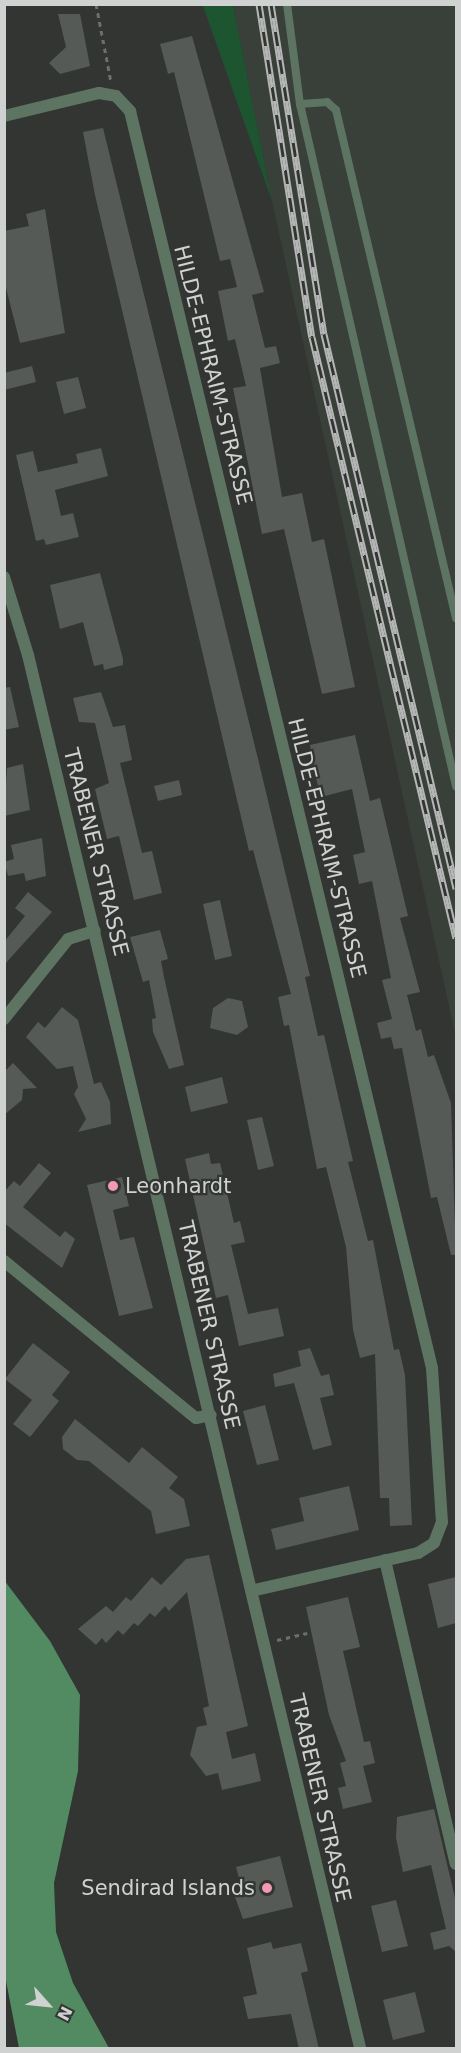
<!DOCTYPE html>
<html>
<head>
<meta charset="utf-8">
<style>
	body { margin:0 }
	#map { position:relative; width:461px; height:2053px; overflow:hidden; background:#323532; font-family:"DejaVu Sans",sans-serif }
	div>[style] { position:absolute }
	[style*='--x'] { left:calc(var(--x)*1px); top:calc(var(--y)*1px); width:calc(var(--w)*1px); rotate:calc(var(--a)*1deg) }
	.built>* { inset:0; background:#384039 }
	.green>* { inset:0; background:#1e5531 }
	.water>* { inset:0; background:#528b62 }
	.building>* { inset:0; background:#565a57 }
	.path>* { height:3px; margin-top:-1.5px; transform-origin:0; background:repeating-linear-gradient(90deg,#6c6f6c 0 4.5px,transparent 0 9px) }
	.service>* { height:8px; margin:-4px; padding:0 4px; transform-origin:4px; border-radius:4px; background:#5d7462 }
	.minor>* { height:12px; margin:-6px; padding:0 6px; transform-origin:6px; border-radius:6px; background:#5d7462 }
	.rail>* { height:7px; margin-top:-3.5px; transform-origin:0; background:repeating-linear-gradient(90deg,#323532 0 14px,#b5b7b6 0 28px); box-sizing:border-box; border-block:2px solid #b5b7b6 }
	.dots>* { width:16px; height:16px; translate:-50% -50%; box-sizing:border-box; border:3px solid #323532; border-radius:50% }
	span { translate:-50% -50%; white-space:nowrap; text-align:center; line-height:1.15; -webkit-text-stroke:4.5px #323532; paint-order:stroke }
	.street-label { font-size:21px; color:#d0d2d1 }
	.poi-label { font-size:21px; color:#d0d2d1 }
	.left { translate:0 -50%; text-align:left }
	.right { translate:-100% -50%; text-align:right }
	.frame { position:absolute; inset:0; border:6px solid #d0d2d1; pointer-events:none }
	.north { position:absolute; left:18px; top:1975px; width:60px; height:60px; -webkit-text-stroke:4px #323532; paint-order:stroke; rotate:117deg; font-size:16px; font-weight:700; line-height:24px; text-align:center; color:#d0d2d1 }
	.north::after { content:''; display:block; margin:auto; width:21px; height:27px; background:#d0d2d1; clip-path:polygon(50% 0,100% 100%,50% 72%,0 100%) }
</style>
</head>
<body>
<div id="map">
	<div class="built">
		<i style="clip-path:polygon(233px 5px,456px 5px,456px 1038px,272px 201px)"></i>
	</div>
	<div class="green">
		<i style="clip-path:polygon(104px 5px,233px 5px,272px 201px,203px 6px)"></i>
	</div>
	<div class="water">
		<i style="clip-path:polygon(4px 1580px,50px 1641px,80px 1695px,78px 1771px,54px 1883px,56px 1932px,73px 1983px,109px 2048px,19px 2048px,6px 1981px)"></i>
	</div>
	<div class="building">
		<i style="clip-path:polygon(58px 14px,80px 14px,90px 66px,60px 74px,49px 63px,66px 47px)"></i>
		<i style="clip-path:polygon(192px 36px,264px 292px,252px 295px,265px 348px,276px 346px,280px 363px,260px 368px,282px 497px,302px 493px,312px 542px,324px 539px,355px 687px,322px 694px,284px 529px,262px 534px,233px 388px,246px 386px,235px 339px,228px 341px,218px 291px,237px 287px,230px 259px,220px 261px,174px 72px,168px 74px,160px 44px)"></i>
		<i style="clip-path:polygon(103px 128px,259px 763px,310px 976px,305px 977px,318px 1036px,324px 1035px,353px 1161px,348px 1162px,368px 1241px,373px 1240px,394px 1350px,399px 1349px,405px 1375px,412px 1525px,390px 1526px,389px 1498px,380px 1498px,375px 1354px,360px 1358px,353px 1330px,346px 1247px,326px 1167px,317px 1169px,289px 1025px,284px 1026px,278px 997px,291px 994px,253px 850px,249px 851px,95px 195px,83px 132px)"></i>
		<i style="clip-path:polygon(45px 209px,65px 333px,20px 343px,4px 280px,4px 231px,29px 226px,26px 214px)"></i>
		<i style="clip-path:polygon(32px 366px,36px 382px,4px 390px,4px 373px)"></i>
		<i style="clip-path:polygon(78px 377px,86px 408px,64px 414px,56px 382px)"></i>
		<i style="clip-path:polygon(101px 448px,108px 476px,55px 490px,61px 516px,73px 513px,79px 537px,46px 545px,44px 539px,36px 541px,16px 455px,33px 451px,38px 472px,78px 463px,76px 454px)"></i>
		<i style="clip-path:polygon(100px 573px,123px 659px,123px 665px,104px 670px,103px 664px,94px 666px,83px 622px,60px 629px,50px 585px)"></i>
		<i style="clip-path:polygon(10px 687px,19px 727px,4px 730px,4px 688px)"></i>
		<i style="clip-path:polygon(101px 692px,113px 727px,125px 725px,132px 760px,120px 763px,142px 853px,152px 851px,162px 893px,134px 900px,119px 836px,107px 839px,95px 789px,109px 783px,95px 723px,79px 722px,73px 698px)"></i>
		<i style="clip-path:polygon(355px 735px,370px 801px,380px 798px,408px 916px,400px 918px,420px 992px,407px 995px,416px 1031px,421px 1029px,428px 1057px,434px 1055px,451px 1103px,456px 1255px,451px 1255px,437px 1197px,431px 1198px,402px 1048px,394px 1049px,391px 1037px,381px 1039px,377px 1023px,392px 1019px,382px 980px,391px 978px,372px 881px,359px 884px,353px 855px,365px 852px,352px 789px,321px 797px,316px 778px,310px 745px)"></i>
		<i style="clip-path:polygon(23px 764px,30px 810px,4px 816px,7px 768px)"></i>
		<i style="clip-path:polygon(179px 780px,182px 795px,158px 801px,154px 786px)"></i>
		<i style="clip-path:polygon(42px 838px,46px 876px,26px 881px,24px 873px,8px 876px,4px 862px,14px 859px,11px 845px)"></i>
		<i style="clip-path:polygon(28px 892px,52px 912px,4px 965px,4px 942px,25px 916px,15px 908px)"></i>
		<i style="clip-path:polygon(220px 900px,232px 956px,215px 960px,203px 904px)"></i>
		<i style="clip-path:polygon(160px 930px,168px 959px,161px 961px,164px 977px,184px 1065px,169px 1069px,153px 1032px,152px 1019px,156px 1018px,149px 980px,143px 982px,130px 937px)"></i>
		<i style="clip-path:polygon(228px 998px,242px 1001px,248px 1027px,237px 1035px,210px 1028px,213px 1008px)"></i>
		<i style="clip-path:polygon(62px 1007px,78px 1020px,94px 1084px,101px 1082px,110px 1102px,111px 1124px,78px 1132px,86px 1119px,74px 1094px,78px 1087px,73px 1066px,57px 1069px,26px 1037px,38px 1022px,45px 1028px)"></i>
		<i style="clip-path:polygon(13px 1063px,37px 1088px,23px 1089px,22px 1100px,4px 1115px,4px 1072px)"></i>
		<i style="clip-path:polygon(222px 1077px,228px 1103px,191px 1112px,185px 1087px)"></i>
		<i style="clip-path:polygon(262px 1117px,274px 1166px,258px 1170px,247px 1120px)"></i>
		<i style="clip-path:polygon(209px 1153px,211px 1164px,220px 1163px,234px 1223px,240px 1221px,245px 1242px,231px 1245px,248px 1314px,278px 1308px,284px 1336px,239px 1346px,228px 1295px,216px 1298px,185px 1159px)"></i>
		<i style="clip-path:polygon(39px 1163px,51px 1173px,23px 1207px,60px 1237px,65px 1231px,75px 1239px,62px 1268px,4px 1223px,4px 1192px,14px 1181px,20px 1186px)"></i>
		<i style="clip-path:polygon(122px 1177px,129px 1206px,113px 1210px,120px 1240px,134px 1237px,153px 1308px,119px 1316px,87px 1185px)"></i>
		<i style="clip-path:polygon(33px 1343px,70px 1372px,52px 1395px,59px 1401px,30px 1437px,13px 1424px,32px 1400px,5px 1379px)"></i>
		<i style="clip-path:polygon(310px 1348px,321px 1376px,329px 1374px,334px 1395px,320px 1398px,332px 1445px,313px 1450px,294px 1383px,275px 1387px,273px 1374px,301px 1366px,298px 1351px)"></i>
		<i style="clip-path:polygon(265px 1405px,279px 1460px,257px 1465px,243px 1411px)"></i>
		<i style="clip-path:polygon(75px 1419px,129px 1463px,142px 1447px,178px 1477px,169px 1488px,184px 1499px,190px 1526px,156px 1534px,151px 1511px,89px 1461px,77px 1460px,63px 1449px,62px 1437px)"></i>
		<i style="clip-path:polygon(349px 1486px,359px 1530px,276px 1550px,271px 1529px,304px 1521px,299px 1498px)"></i>
		<i style="clip-path:polygon(209px 1555px,248px 1726px,226px 1732px,232px 1759px,255px 1753px,261px 1781px,222px 1790px,218px 1773px,206px 1776px,190px 1755px,197px 1727px,207px 1725px,203px 1708px,209px 1706px,187px 1592px,169px 1611px,165px 1606px,155px 1617px,150px 1613px,138px 1626px,134px 1623px,123px 1635px,118px 1630px,106px 1643px,102px 1638px,96px 1645px,78px 1629px,106px 1606px,113px 1612px,126px 1597px,131px 1601px,152px 1577px,161px 1585px,186px 1559px)"></i>
		<i style="clip-path:polygon(456px 1577px,456px 1623px,438px 1628px,428px 1584px)"></i>
		<i style="clip-path:polygon(348px 1597px,360px 1647px,343px 1651px,364px 1742px,370px 1741px,375px 1763px,363px 1766px,372px 1802px,343px 1809px,338px 1788px,346px 1786px,340px 1763px,346px 1761px,329px 1715px,306px 1607px)"></i>
		<i style="clip-path:polygon(434px 1809px,456px 1902px,456px 1952px,449px 1946px,434px 1950px,430px 1933px,446px 1929px,431px 1865px,403px 1872px,396px 1838px,397px 1817px)"></i>
		<i style="clip-path:polygon(280px 1856px,293px 1907px,243px 1919px,235px 1897px,243px 1893px,236px 1867px)"></i>
		<i style="clip-path:polygon(396px 1900px,408px 1946px,382px 1952px,371px 1906px)"></i>
		<i style="clip-path:polygon(271px 1942px,273px 1949px,301px 1943px,308px 1971px,301px 1973px,319px 2049px,299px 2049px,291px 2014px,248px 2019px,243px 1997px,257px 1994px,247px 1948px)"></i>
		<i style="clip-path:polygon(415px 1992px,425px 2032px,393px 2040px,383px 2000px)"></i>
	</div>
	<div class="path">
		<i style="--x:96;--y:4;--w:79;--a:79.1"></i>
		<i style="--x:277;--y:1640;--w:31;--a:-13"></i>
	</div>
	<div class="service">
		<i style="--x:287;--y:4;--w:101;--a:82.6"></i>
		<i style="--x:300;--y:104;--w:700;--a:77.12"></i>
		<i style="--x:300;--y:104;--w:27;--a:-4"></i>
		<i style="--x:327;--y:102;--w:12;--a:42"></i>
		<i style="--x:336;--y:110;--w:522;--a:76.71"></i>
	</div>
	<div class="minor">
		<i style="--x:4;--y:116;--w:98;--a:-13.6"></i>
		<i style="--x:99;--y:93;--w:17;--a:10"></i>
		<i style="--x:116;--y:96;--w:21;--a:47"></i>
		<i style="--x:130;--y:111;--w:1293;--a:76.49"></i>
		<i style="--x:432;--y:1368;--w:154;--a:86.3"></i>
		<i style="--x:442;--y:1522;--w:22;--a:111"></i>
		<i style="--x:434;--y:1543;--w:19;--a:148"></i>
		<i style="--x:418;--y:1553;--w:171;--a:167.2"></i>
		<i style="--x:4;--y:577;--w:82;--a:72.9"></i>
		<i style="--x:28;--y:655;--w:1432;--a:76.59"></i>
		<i style="--x:4;--y:1019;--w:102;--a:-51.3"></i>
		<i style="--x:68;--y:939;--w:28;--a:-17"></i>
		<i style="--x:4;--y:1261;--w:248;--a:39.3"></i>
		<i style="--x:196;--y:1418;--w:15;--a:-11"></i>
		<i style="--x:385;--y:1560;--w:312;--a:76.9"></i>
	</div>
	<div class="rail">
		<i style="--x:259;--y:4;--w:337;--a:81"></i>
		<i style="--x:312;--y:337;--w:618;--a:76.53"></i>
		<i style="--x:271;--y:4;--w:334;--a:80.9"></i>
		<i style="--x:324;--y:334;--w:570;--a:76.6"></i>
	</div>
	<div class="dots">
		<i style="left:113px;top:1186px;background:#f19ab2"></i>
		<i style="left:267px;top:1888px;background:#f19ab2"></i>
	</div>
	<div class="street-label">
		<span style="left:213px;top:375px;rotate:76deg">HILDE-EPHRAIM-STRASSE</span>
		<span style="left:327px;top:848px;rotate:76deg">HILDE-EPHRAIM-STRASSE</span>
		<span style="left:96px;top:852px;rotate:76deg">TRABENER STRASSE</span>
		<span style="left:209px;top:1325px;rotate:77deg">TRABENER STRASSE</span>
		<span style="left:320px;top:1798px;rotate:77deg">TRABENER STRASSE</span>
	</div>
	<div class="poi-label">
		<span class="left" style="left:125px;top:1186px">Leonhardt</span>
		<span class="right" style="left:255px;top:1888px">Sendirad Islands</span>
	</div>
	<div class="frame"></div>
	<div class="north">N</div>
</div>
</body>
</html>
